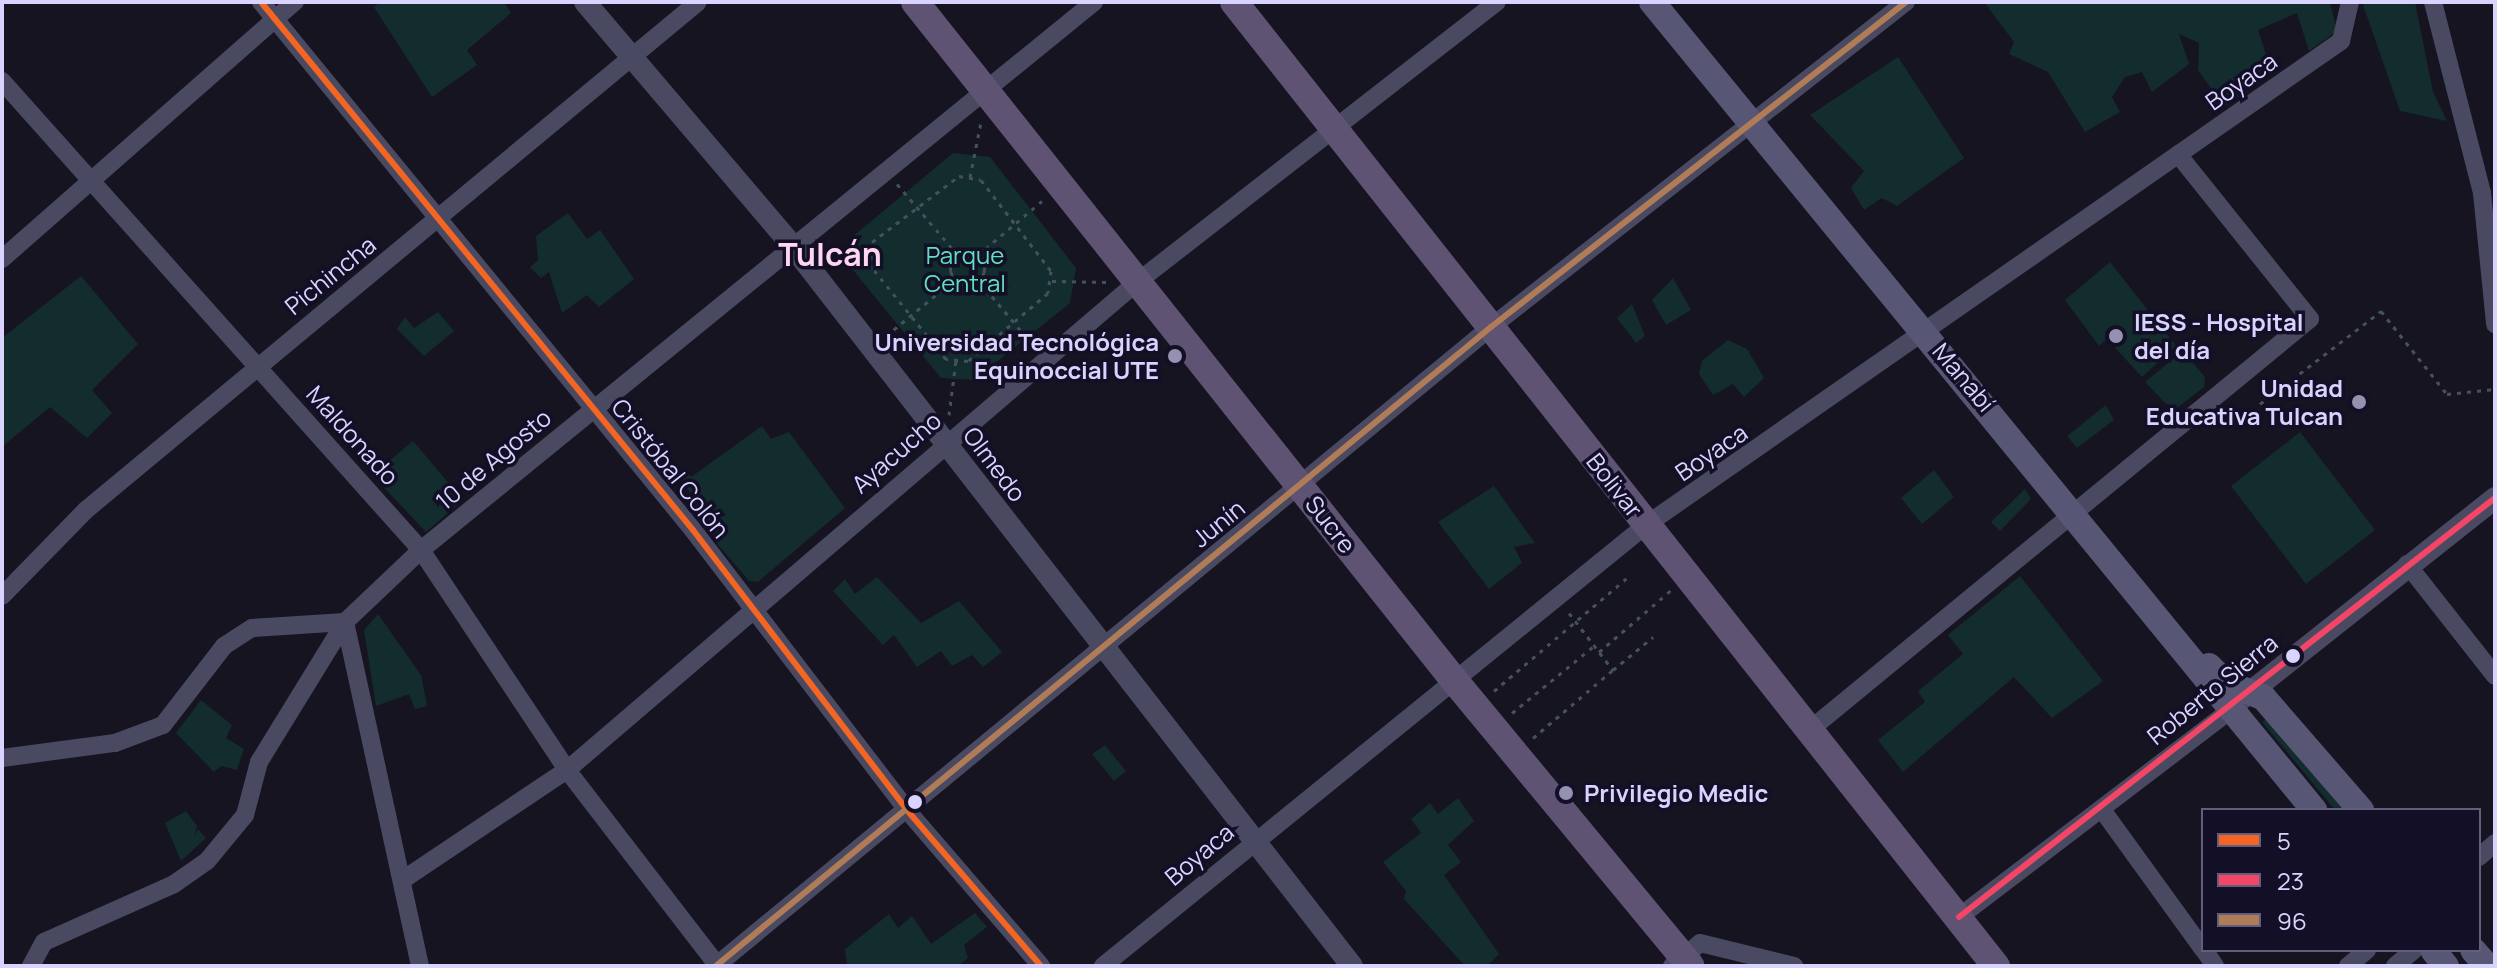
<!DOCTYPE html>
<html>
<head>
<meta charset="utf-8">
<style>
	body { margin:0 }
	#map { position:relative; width:2497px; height:968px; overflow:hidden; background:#161421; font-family:Manrope,sans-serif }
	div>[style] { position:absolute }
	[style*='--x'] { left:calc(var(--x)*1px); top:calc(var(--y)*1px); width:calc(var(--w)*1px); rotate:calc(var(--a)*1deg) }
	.green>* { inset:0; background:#132c2d }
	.path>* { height:3px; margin-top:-1.5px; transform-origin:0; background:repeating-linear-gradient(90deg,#44505f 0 4px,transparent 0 10px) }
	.path>.ring { margin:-1.5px; padding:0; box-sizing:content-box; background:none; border:3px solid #44505f; border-radius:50% }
	.minor>* { height:18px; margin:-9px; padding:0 9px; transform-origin:9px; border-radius:9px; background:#4a4962 }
	.tertiary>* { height:22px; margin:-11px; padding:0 11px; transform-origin:11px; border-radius:11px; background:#4a4962 }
	.secondary>* { height:26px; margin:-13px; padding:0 13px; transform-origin:13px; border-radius:13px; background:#575674 }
	.primary>* { height:28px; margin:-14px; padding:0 14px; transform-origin:14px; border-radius:14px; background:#5e5373 }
	.bus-1>* { height:6px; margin:-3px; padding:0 3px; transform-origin:3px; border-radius:3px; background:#f26522 }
	.bus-2>* { height:6px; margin:-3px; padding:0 3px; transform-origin:3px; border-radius:3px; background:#f34667 }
	.bus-3>* { height:6px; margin:-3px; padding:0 3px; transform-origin:3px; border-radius:3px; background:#b07c57 }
	.dots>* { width:22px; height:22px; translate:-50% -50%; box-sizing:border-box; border:4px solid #130f26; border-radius:50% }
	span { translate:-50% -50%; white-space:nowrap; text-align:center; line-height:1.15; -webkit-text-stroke:7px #130f26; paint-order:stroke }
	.street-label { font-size:24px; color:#d9d4ff }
	.park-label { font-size:24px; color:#5fe0c0 }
	.poi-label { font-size:24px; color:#d9d4ff; font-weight:700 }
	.left { translate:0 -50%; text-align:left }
	.right { translate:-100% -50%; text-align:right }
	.district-label { font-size:32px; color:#ffd6f0; font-weight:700 }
	.frame { position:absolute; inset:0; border:4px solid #d9d4ff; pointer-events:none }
	.legend { position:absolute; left:2201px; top:808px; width:280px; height:144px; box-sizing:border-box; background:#130f26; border:2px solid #625e7d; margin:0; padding:10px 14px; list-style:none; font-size:24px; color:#d9d4ff }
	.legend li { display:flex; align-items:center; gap:16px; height:40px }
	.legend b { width:40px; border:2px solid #625e7d }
</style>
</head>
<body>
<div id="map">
	<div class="green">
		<i style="clip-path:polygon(380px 2px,504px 2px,511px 13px,467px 50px,477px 65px,432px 97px,374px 7px)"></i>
		<i style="clip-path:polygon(1984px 2px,2330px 2px,2337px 31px,2309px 51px,2297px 13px,2258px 30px,2272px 73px,2224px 107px,2198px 70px,2199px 43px,2179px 34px,2189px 64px,2152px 92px,2142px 72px,2125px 77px,2112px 97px,2120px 112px,2085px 132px,2048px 72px,2009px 54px,2014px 42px)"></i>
		<i style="clip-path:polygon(2362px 2px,2415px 2px,2433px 92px,2447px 121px,2400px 111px)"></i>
		<i style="clip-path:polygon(1898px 57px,1964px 158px,1897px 206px,1882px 198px,1864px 210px,1851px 188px,1864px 171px,1810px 115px)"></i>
		<i style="clip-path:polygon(953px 153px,990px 157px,1076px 268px,1070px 303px,974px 380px,941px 378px,853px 270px,851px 238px)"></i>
		<i style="clip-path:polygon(568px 213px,587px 239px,600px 230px,634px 279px,599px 307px,587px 295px,562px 313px,549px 272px,541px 278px,530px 267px,538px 260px,536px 236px)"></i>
		<i style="clip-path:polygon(2110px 262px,2176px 346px,2142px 377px,2107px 339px,2099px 346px,2065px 300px)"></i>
		<i style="clip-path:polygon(81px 276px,138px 344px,92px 390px,112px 413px,87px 438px,50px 407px,2px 447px,2px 338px)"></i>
		<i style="clip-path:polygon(1673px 278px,1691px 310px,1666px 325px,1652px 300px)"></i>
		<i style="clip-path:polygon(1632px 304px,1645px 336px,1636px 343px,1617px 318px)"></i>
		<i style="clip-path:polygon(438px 312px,454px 331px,424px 356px,397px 329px,405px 317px,414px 328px)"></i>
		<i style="clip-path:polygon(1728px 340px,1747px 349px,1764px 378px,1744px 397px,1733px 384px,1713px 395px,1699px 374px,1702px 361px)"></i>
		<i style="clip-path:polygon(2183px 351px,2205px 377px,2204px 387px,2173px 411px,2145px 382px)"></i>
		<i style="clip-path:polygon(2106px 405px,2114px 420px,2077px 448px,2067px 436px)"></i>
		<i style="clip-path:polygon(762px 426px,771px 439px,789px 432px,845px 508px,758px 582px,749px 581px,690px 512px,698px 503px,677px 475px,684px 467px,691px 477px)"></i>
		<i style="clip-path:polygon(2300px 432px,2375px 530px,2306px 584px,2231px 486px)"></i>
		<i style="clip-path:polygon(413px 441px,463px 500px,426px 532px,372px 475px)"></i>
		<i style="clip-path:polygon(1934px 470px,1954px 497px,1922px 524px,1901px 498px)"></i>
		<i style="clip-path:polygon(1494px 486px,1535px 543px,1514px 547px,1522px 563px,1489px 589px,1438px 522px)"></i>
		<i style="clip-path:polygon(2025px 489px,2031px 499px,2000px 531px,1991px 522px)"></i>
		<i style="clip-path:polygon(2020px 576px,2103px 681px,2052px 718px,2014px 677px,1903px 772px,1878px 740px,1925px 702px,1918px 691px,1963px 654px,1948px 635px)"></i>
		<i style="clip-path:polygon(877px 577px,921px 623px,959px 601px,1002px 652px,983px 667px,972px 655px,952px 666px,941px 651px,917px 667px,894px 635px,883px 645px,833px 591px,845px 579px,855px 594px)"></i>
		<i style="clip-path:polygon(378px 614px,421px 675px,427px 706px,415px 709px,409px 694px,376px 706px,364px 630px)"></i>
		<i style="clip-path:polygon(201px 700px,232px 725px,226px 738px,244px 749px,237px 770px,221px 766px,214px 772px,176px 733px)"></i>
		<i style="clip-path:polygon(2269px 717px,2346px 810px,2335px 810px,2262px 722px)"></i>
		<i style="clip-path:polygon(1105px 745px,1126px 771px,1114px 781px,1092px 754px)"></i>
		<i style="clip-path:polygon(1458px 798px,1474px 821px,1448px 845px,1461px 862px,1444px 875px,1499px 954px,1487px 966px,1465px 966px,1404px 899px,1406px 891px,1383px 862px,1421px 833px,1411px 819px,1430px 803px,1438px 814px)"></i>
		<i style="clip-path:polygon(186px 811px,197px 826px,194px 836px,198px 829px,206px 838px,181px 861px,165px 823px)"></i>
		<i style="clip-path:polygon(975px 913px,987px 927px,964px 945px,968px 958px,958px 966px,847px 966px,845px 949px,889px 914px,898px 928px,912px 916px,931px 944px)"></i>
	</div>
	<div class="path">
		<i style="--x:959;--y:176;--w:22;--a:10"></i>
		<i style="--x:981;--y:180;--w:115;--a:52.4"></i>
		<i style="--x:1051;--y:271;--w:22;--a:98"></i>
		<i style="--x:1048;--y:293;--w:105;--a:139.6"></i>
		<i style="--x:968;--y:361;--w:22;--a:-175"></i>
		<i style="--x:946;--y:359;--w:116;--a:-129"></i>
		<i style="--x:873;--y:269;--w:27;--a:-92"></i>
		<i style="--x:872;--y:242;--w:109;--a:-37.2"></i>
		<i style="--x:970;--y:177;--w:56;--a:-78.7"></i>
		<i style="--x:897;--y:184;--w:92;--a:49.4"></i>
		<i class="ring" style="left:950px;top:251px;width:31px;height:31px"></i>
		<i style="--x:823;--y:251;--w:48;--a:4.8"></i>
		<i style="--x:978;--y:255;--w:85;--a:-40.2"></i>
		<i style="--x:979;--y:281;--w:84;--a:49.8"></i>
		<i style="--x:1052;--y:281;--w:56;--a:1"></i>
		<i style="--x:886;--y:336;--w:88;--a:-39.5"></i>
		<i style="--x:2260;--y:404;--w:153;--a:-37.5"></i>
		<i style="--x:2381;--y:311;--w:106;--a:51.5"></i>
		<i style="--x:2447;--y:394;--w:48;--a:-5.9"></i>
		<i style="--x:949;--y:415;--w:55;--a:-82.7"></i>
		<i style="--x:1569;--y:613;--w:72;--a:52.3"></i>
		<i style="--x:1613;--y:670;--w:52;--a:-39.5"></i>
		<i style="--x:1599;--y:652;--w:95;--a:-40.7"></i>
		<i style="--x:1494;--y:691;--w:175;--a:-40.4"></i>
		<i style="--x:1512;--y:713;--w:106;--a:-39.3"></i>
		<i style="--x:1533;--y:738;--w:105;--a:-40.4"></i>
	</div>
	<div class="minor">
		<i style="--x:261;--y:2;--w:682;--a:50.71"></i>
		<i style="--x:693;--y:530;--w:351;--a:52.6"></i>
		<i style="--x:906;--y:809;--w:207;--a:49.3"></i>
		<i style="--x:2433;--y:2;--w:197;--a:75.6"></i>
		<i style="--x:2482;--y:193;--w:132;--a:84.3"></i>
		<i style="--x:2;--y:81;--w:629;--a:48.22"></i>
		<i style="--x:421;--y:550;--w:264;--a:56.4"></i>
		<i style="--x:567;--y:770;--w:247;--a:52.4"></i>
		<i style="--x:2;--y:259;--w:390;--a:-41.3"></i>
		<i style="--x:2407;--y:564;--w:142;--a:51.8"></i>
		<i style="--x:2;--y:596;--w:120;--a:-45.7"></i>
		<i style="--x:86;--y:510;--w:795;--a:-39.69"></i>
		<i style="--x:345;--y:622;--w:352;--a:77.7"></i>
		<i style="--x:1806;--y:733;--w:652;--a:-39.4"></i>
		<i style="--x:2310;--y:319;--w:211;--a:-128.7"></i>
		<i style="--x:2;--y:758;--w:114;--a:-7.6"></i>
		<i style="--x:115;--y:743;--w:51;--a:-20.6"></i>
		<i style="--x:163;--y:725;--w:100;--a:-52.3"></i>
		<i style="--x:224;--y:646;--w:33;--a:-33"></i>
		<i style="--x:252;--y:628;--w:93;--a:-3.7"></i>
		<i style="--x:2103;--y:811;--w:170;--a:54.1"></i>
		<i style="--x:2479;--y:857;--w:21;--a:-41"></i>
		<i style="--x:404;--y:879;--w:196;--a:-33.8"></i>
		<i style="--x:567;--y:770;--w:749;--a:-40.56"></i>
		<i style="--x:1136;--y:283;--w:457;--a:-37.9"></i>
		<i style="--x:1959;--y:917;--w:340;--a:-37.3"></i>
		<i style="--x:2204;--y:950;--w:19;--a:55"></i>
		<i style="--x:717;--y:965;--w:1003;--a:-39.5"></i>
		<i style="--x:1491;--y:327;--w:527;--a:-38.07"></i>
		<i style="--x:31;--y:966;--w:27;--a:-62"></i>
		<i style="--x:44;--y:942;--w:142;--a:-24"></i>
		<i style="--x:174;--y:884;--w:40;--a:-34.9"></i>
		<i style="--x:207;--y:861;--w:60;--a:-50.4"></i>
		<i style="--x:245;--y:815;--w:55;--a:-75.2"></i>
		<i style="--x:259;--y:762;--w:164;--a:-58.4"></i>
		<i style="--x:345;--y:622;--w:105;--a:-43.5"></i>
		<i style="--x:421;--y:550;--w:868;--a:-39.15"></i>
		<i style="--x:1103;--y:966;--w:700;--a:-39.08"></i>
		<i style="--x:1646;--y:525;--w:847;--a:-34.85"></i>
		<i style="--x:2341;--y:41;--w:40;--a:-77"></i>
		<i style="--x:1672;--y:966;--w:36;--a:-39"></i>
		<i style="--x:1700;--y:943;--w:97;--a:13.7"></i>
		<i style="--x:2348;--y:966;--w:25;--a:-40"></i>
		<i style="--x:2395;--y:966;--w:25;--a:-40"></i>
	</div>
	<div class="tertiary">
		<i style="--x:585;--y:2;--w:324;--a:49.6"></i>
		<i style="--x:795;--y:249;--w:908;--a:52.16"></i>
		<i style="--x:2239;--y:701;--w:327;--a:-38.4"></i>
	</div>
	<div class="secondary">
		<i style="--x:1652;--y:2;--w:1045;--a:50.67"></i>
		<i style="--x:2209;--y:666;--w:24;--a:45"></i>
		<i style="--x:2226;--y:683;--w:40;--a:21"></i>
		<i style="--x:2263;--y:697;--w:150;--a:49.1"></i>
		<i style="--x:2433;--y:950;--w:21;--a:51"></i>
		<i style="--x:2473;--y:950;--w:21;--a:49"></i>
	</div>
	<div class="primary">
		<i style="--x:915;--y:2;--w:866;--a:51.52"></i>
		<i style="--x:1454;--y:680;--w:371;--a:50.4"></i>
		<i style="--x:1234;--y:2;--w:1229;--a:51.68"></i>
	</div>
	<div class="bus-1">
		<i style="--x:261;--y:2;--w:682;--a:50.71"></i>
		<i style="--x:693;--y:530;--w:351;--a:52.6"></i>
		<i style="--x:906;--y:809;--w:207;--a:49.3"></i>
	</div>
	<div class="bus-2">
		<i style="--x:1959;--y:917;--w:680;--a:-38.02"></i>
	</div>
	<div class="bus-3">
		<i style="--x:717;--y:965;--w:1003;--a:-39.5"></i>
		<i style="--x:1491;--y:327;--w:527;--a:-38.07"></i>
	</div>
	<div class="dots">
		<i style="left:2116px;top:336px;background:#9591b1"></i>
		<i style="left:1175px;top:356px;background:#9591b1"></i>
		<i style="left:2359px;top:402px;background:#9591b1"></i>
		<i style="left:2293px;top:656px;background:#d9d4ff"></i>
		<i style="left:1566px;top:793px;background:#9591b1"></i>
		<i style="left:915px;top:802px;background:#d9d4ff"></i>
	</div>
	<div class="street-label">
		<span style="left:2241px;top:81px;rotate:-35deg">Boyaca</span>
		<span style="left:330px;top:275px;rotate:-39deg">Pichincha</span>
		<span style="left:1964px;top:377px;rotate:50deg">Manabí</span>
		<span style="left:353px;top:435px;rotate:48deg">Maldonado</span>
		<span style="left:896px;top:452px;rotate:-41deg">Ayacucho</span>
		<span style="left:1711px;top:452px;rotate:-34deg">Boyaca</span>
		<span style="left:493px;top:459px;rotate:-40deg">10 de Agosto</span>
		<span style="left:995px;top:464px;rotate:53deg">Olmedo</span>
		<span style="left:671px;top:468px;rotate:51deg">Cristóbal Colón</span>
		<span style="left:1615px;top:485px;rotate:52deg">Bolivar</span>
		<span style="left:1218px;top:523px;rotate:-39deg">Junín</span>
		<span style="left:1331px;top:524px;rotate:52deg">Sucre</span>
		<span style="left:2212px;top:689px;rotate:-39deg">Roberto Sierra</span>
		<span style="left:1199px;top:854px;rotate:-40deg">Boyaca</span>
	</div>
	<div class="park-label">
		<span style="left:965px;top:269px">Parque<br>Central</span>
	</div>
	<div class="poi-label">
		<span class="left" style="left:2134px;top:336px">IESS - Hospital<br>del día</span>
		<span class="right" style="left:1159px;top:356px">Universidad Tecnológica<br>Equinoccial UTE</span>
		<span class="right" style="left:2343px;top:402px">Unidad<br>Educativa Tulcan</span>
		<span class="left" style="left:1584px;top:793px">Privilegio Medic</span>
	</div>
	<div class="district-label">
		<span style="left:830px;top:254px">Tulcán</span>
	</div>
	<div class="frame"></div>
	<ul class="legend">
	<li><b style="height:10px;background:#f26522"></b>5</li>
	<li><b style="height:10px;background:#f34667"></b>23</li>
	<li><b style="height:10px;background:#b07c57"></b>96</li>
	</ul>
</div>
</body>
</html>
